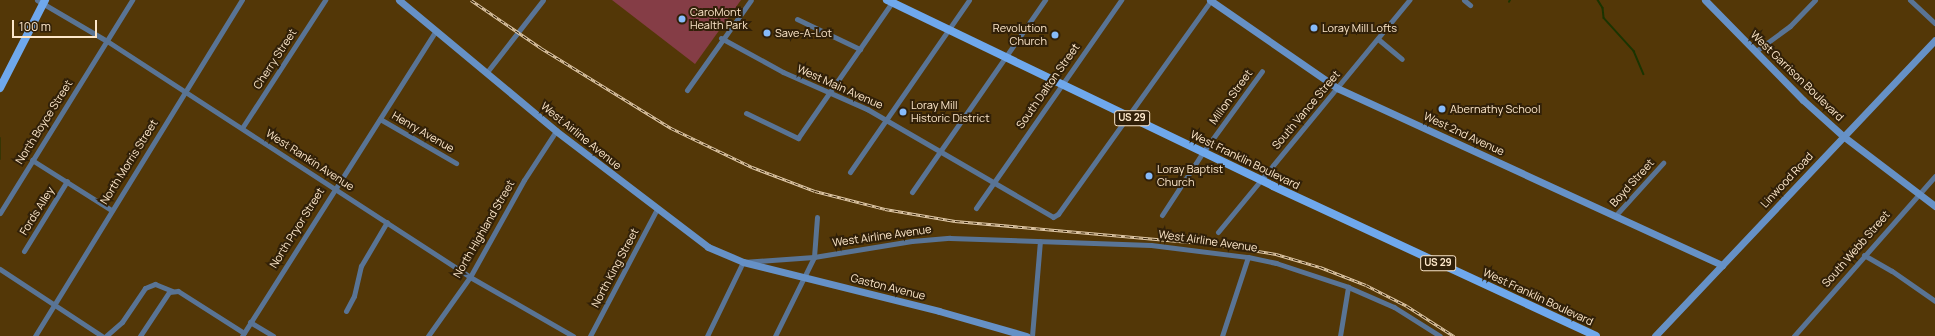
<!DOCTYPE html>
<html>
<head>
<meta charset="utf-8">
<style>
	body { margin:0 }
	#map { position:relative; width:1935px; height:336px; overflow:hidden; background:#533707; font-family:Manrope,sans-serif }
	div>[style] { position:absolute }
	[style*='--x'] { left:calc(var(--x)*1px); top:calc(var(--y)*1px); width:calc(var(--w)*1px); rotate:calc(var(--a)*1deg) }
	.green>* { inset:0; background:#853d46 }
	.stream>* { height:1.5px; margin:-0.75px; padding:0 0.75px; transform-origin:0.75px; border-radius:0.75px; background:#1a3401 }
	.street>* { height:5px; margin:-2.5px; padding:0 2.5px; transform-origin:2.5px; border-radius:2.5px; background:#597495 }
	.secondary>* { height:7px; margin:-3.5px; padding:0 3.5px; transform-origin:3.5px; border-radius:3.5px; background:#6691c6 }
	.primary>* { height:8px; margin:-4px; padding:0 4px; transform-origin:4px; border-radius:4px; background:#6fa8ec }
	.rail>* { height:3px; margin-top:-1.5px; transform-origin:0; background:repeating-linear-gradient(90deg,#312008 0 4.5px,#e2cbab 0 9px); box-sizing:border-box; border-block:1px solid #e2cbab }
	.dots>* { width:11px; height:11px; translate:-50% -50%; box-sizing:border-box; border:2px solid #312008; border-radius:50% }
	span { translate:-50% -50%; white-space:nowrap; text-align:center; line-height:1.15; -webkit-text-stroke:4px #312008; paint-order:stroke }
	.shield-label span { padding:1px 3px; background:#312008; border:1px solid; border-radius:3px; -webkit-text-stroke-width:0 }
	.shield-label { font-size:10px; color:#fde7ca; font-weight:700 }
	.poi-label { font-size:11px; color:#fde7ca }
	.left { translate:0 -50%; text-align:left }
	.right { translate:-100% -50%; text-align:right }
	.street-label { font-size:11px; color:#fde7ca }
	.scale { position:absolute; left:12px; top:20px; width:85px; height:18px; box-sizing:border-box; border:2px solid #fde7ca; border-top:0; padding-left:5px; font-size:12px; line-height:14px; white-space:nowrap; color:#fde7ca; -webkit-text-stroke:3px #312008; paint-order:stroke }
</style>
</head>
<body>
<div id="map">
	<div class="green">
		<i style="clip-path:polygon(612px 0,741px 0,695px 64px)"></i>
	</div>
	<div class="stream">
		<i style="--x:1598;--y:0;--w:9;--a:58"></i>
		<i style="--x:1603;--y:8;--w:10;--a:84"></i>
		<i style="--x:1604;--y:18;--w:45;--a:47.7"></i>
		<i style="--x:1634;--y:51;--w:25;--a:67"></i>
		<i style="--x:1509;--y:2;--w:2;--a:-63"></i>
		<i style="--x:0;--y:138;--w:21;--a:90"></i>
	</div>
	<div class="street">
		<i style="--x:37;--y:0;--w:81;--a:30.4"></i>
		<i style="--x:107;--y:41;--w:433;--a:33"></i>
		<i style="--x:470;--y:277;--w:119;--a:29.8"></i>
		<i style="--x:1464;--y:0;--w:8;--a:40"></i>
		<i style="--x:1910;--y:0;--w:34;--a:43"></i>
		<i style="--x:797;--y:19;--w:70;--a:25.5"></i>
		<i style="--x:721;--y:38;--w:71;--a:28.7"></i>
		<i style="--x:783;--y:72;--w:92;--a:23.8"></i>
		<i style="--x:867;--y:109;--w:215;--a:30.1"></i>
		<i style="--x:1053;--y:217;--w:6;--a:-31"></i>
		<i style="--x:1058;--y:214;--w:263;--a:-54.4"></i>
		<i style="--x:1378;--y:39;--w:31;--a:40"></i>
		<i style="--x:1756;--y:51;--w:42;--a:-36.3"></i>
		<i style="--x:1790;--y:26;--w:36;--a:-46"></i>
		<i style="--x:487;--y:72;--w:91;--a:-52.1"></i>
		<i style="--x:687;--y:90;--w:110;--a:-54.6"></i>
		<i style="--x:746;--y:113;--w:58;--a:25.7"></i>
		<i style="--x:798;--y:138;--w:167;--a:-55.3"></i>
		<i style="--x:380;--y:119;--w:88;--a:30.1"></i>
		<i style="--x:242;--y:128;--w:153;--a:-57"></i>
		<i style="--x:32;--y:160;--w:93;--a:32.3"></i>
		<i style="--x:850;--y:172;--w:209;--a:-55.3"></i>
		<i style="--x:912;--y:192;--w:234;--a:-55.3"></i>
		<i style="--x:976;--y:208;--w:254;--a:-55.1"></i>
		<i style="--x:0;--y:213;--w:251;--a:-58.2"></i>
		<i style="--x:1162;--y:215;--w:75;--a:-56.9"></i>
		<i style="--x:1203;--y:152;--w:100;--a:-53.9"></i>
		<i style="--x:1615;--y:216;--w:72;--a:-47.8"></i>
		<i style="--x:1218;--y:232;--w:301;--a:-50.5"></i>
		<i style="--x:24;--y:251;--w:82;--a:-58.4"></i>
		<i style="--x:1864;--y:255;--w:32;--a:30"></i>
		<i style="--x:1892;--y:271;--w:52;--a:34.9"></i>
		<i style="--x:0;--y:269;--w:122;--a:33.3"></i>
		<i style="--x:346;--y:311;--w:17;--a:-62"></i>
		<i style="--x:354;--y:296;--w:31;--a:-77"></i>
		<i style="--x:361;--y:266;--w:51;--a:-59.4"></i>
		<i style="--x:250;--y:322;--w:27;--a:31"></i>
		<i style="--x:35;--y:336;--w:395;--a:-58.4"></i>
		<i style="--x:106;--y:336;--w:21;--a:-41"></i>
		<i style="--x:122;--y:322;--w:41;--a:-55.9"></i>
		<i style="--x:145;--y:288;--w:11;--a:-22"></i>
		<i style="--x:155;--y:284;--w:18;--a:22"></i>
		<i style="--x:140;--y:336;--w:53;--a:-56.6"></i>
		<i style="--x:169;--y:292;--w:9;--a:-6"></i>
		<i style="--x:178;--y:291;--w:78;--a:32.5"></i>
		<i style="--x:242;--y:336;--w:362;--a:-57.6"></i>
		<i style="--x:428;--y:336;--w:72;--a:-54.6"></i>
		<i style="--x:470;--y:277;--w:111;--a:-60.9"></i>
		<i style="--x:524;--y:180;--w:59;--a:-56.9"></i>
		<i style="--x:590;--y:336;--w:144;--a:-62.2"></i>
		<i style="--x:707;--y:336;--w:82;--a:-64.1"></i>
		<i style="--x:743;--y:262;--w:71;--a:-4"></i>
		<i style="--x:814;--y:257;--w:99;--a:-9.3"></i>
		<i style="--x:912;--y:241;--w:38;--a:-5"></i>
		<i style="--x:950;--y:238;--w:201;--a:2"></i>
		<i style="--x:1151;--y:245;--w:98;--a:7.1"></i>
		<i style="--x:1248;--y:257;--w:29;--a:12"></i>
		<i style="--x:1276;--y:263;--w:76;--a:18.4"></i>
		<i style="--x:1348;--y:287;--w:50;--a:23.5"></i>
		<i style="--x:1394;--y:307;--w:54;--a:32.2"></i>
		<i style="--x:775;--y:336;--w:88;--a:-63.7"></i>
		<i style="--x:814;--y:257;--w:40;--a:-85.7"></i>
		<i style="--x:1032;--y:336;--w:95;--a:-85.2"></i>
		<i style="--x:1222;--y:336;--w:83;--a:-71.8"></i>
		<i style="--x:1340;--y:336;--w:50;--a:-80.7"></i>
		<i style="--x:1794;--y:336;--w:213;--a:-48.6"></i>
	</div>
	<div class="secondary">
		<i style="--x:399;--y:0;--w:204;--a:39.8"></i>
		<i style="--x:556;--y:131;--w:191;--a:37.3"></i>
		<i style="--x:708;--y:247;--w:38;--a:23"></i>
		<i style="--x:743;--y:262;--w:202;--a:14"></i>
		<i style="--x:939;--y:311;--w:91;--a:16"></i>
		<i style="--x:1210;--y:0;--w:155;--a:34.7"></i>
		<i style="--x:1337;--y:88;--w:424;--a:24.7"></i>
		<i style="--x:1705;--y:0;--w:140;--a:45.6"></i>
		<i style="--x:1803;--y:100;--w:54;--a:42"></i>
		<i style="--x:1843;--y:136;--w:116;--a:37.3"></i>
		<i style="--x:1655;--y:336;--w:407;--a:-46.6"></i>
	</div>
	<div class="primary">
		<i style="--x:887;--y:0;--w:428;--a:25.7"></i>
		<i style="--x:1273;--y:186;--w:356;--a:24.9"></i>
		<i style="--x:0;--y:88;--w:99;--a:-62.9"></i>
	</div>
	<div class="rail">
		<i style="--x:471;--y:0;--w:85;--a:34.4"></i>
		<i style="--x:541;--y:48;--w:153;--a:31.6"></i>
		<i style="--x:671;--y:128;--w:90;--a:25.7"></i>
		<i style="--x:752;--y:167;--w:67;--a:20.9"></i>
		<i style="--x:815;--y:191;--w:72;--a:14.4"></i>
		<i style="--x:885;--y:209;--w:71;--a:9.7"></i>
		<i style="--x:955;--y:221;--w:261;--a:5.1"></i>
		<i style="--x:1215;--y:244;--w:62;--a:9.3"></i>
		<i style="--x:1276;--y:254;--w:46;--a:16.5"></i>
		<i style="--x:1320;--y:267;--w:49;--a:21.4"></i>
		<i style="--x:1366;--y:285;--w:46;--a:27.1"></i>
		<i style="--x:1407;--y:306;--w:56;--a:32.6"></i>
	</div>
	<div class="dots">
		<i style="left:682px;top:19px;background:#86bbfb"></i>
		<i style="left:1314px;top:28px;background:#86bbfb"></i>
		<i style="left:767px;top:33px;background:#86bbfb"></i>
		<i style="left:1055px;top:35px;background:#86bbfb"></i>
		<i style="left:1442px;top:109px;background:#86bbfb"></i>
		<i style="left:903px;top:112px;background:#86bbfb"></i>
		<i style="left:1149px;top:176px;background:#86bbfb"></i>
	</div>
	<div class="shield-label">
		<span style="left:1132px;top:118px">US 29</span>
		<span style="left:1438px;top:263px">US 29</span>
	</div>
	<div class="poi-label">
		<span class="left" style="left:690px;top:19px">CaroMont<br>Health Park</span>
		<span class="left" style="left:1322px;top:28px">Loray Mill Lofts</span>
		<span class="right" style="left:1047px;top:35px">Revolution<br>Church</span>
		<span class="left" style="left:775px;top:33px">Save-A-Lot</span>
		<span class="left" style="left:911px;top:112px">Loray Mill<br>Historic District</span>
		<span class="left" style="left:1450px;top:109px">Abernathy School</span>
		<span class="left" style="left:1157px;top:176px">Loray Baptist<br>Church</span>
	</div>
	<div class="street-label">
		<span style="left:275px;top:59px;rotate:-57deg">Cherry Street</span>
		<span style="left:1797px;top:76px;rotate:44deg">West Garrison Boulevard</span>
		<span style="left:1048px;top:86px;rotate:-55deg">South Dalton Street</span>
		<span style="left:840px;top:87px;rotate:24deg">West Main Avenue</span>
		<span style="left:1231px;top:97px;rotate:-54deg">Millon Street</span>
		<span style="left:1306px;top:110px;rotate:-50deg">South Vance Street</span>
		<span style="left:44px;top:122px;rotate:-58deg">North Boyce Street</span>
		<span style="left:423px;top:132px;rotate:30deg">Henry Avenue</span>
		<span style="left:1464px;top:134px;rotate:25deg">West 2nd Avenue</span>
		<span style="left:581px;top:136px;rotate:39deg">West Airline Avenue</span>
		<span style="left:310px;top:160px;rotate:33deg">West Rankin Avenue</span>
		<span style="left:1245px;top:160px;rotate:26deg">West Franklin Boulevard</span>
		<span style="left:129px;top:162px;rotate:-58deg">North Morris Street</span>
		<span style="left:1787px;top:180px;rotate:-47deg">Linwood Road</span>
		<span style="left:1632px;top:183px;rotate:-48deg">Boyd Street</span>
		<span style="left:37px;top:211px;rotate:-58deg">Fords Alley</span>
		<span style="left:297px;top:228px;rotate:-58deg">North Pryor Street</span>
		<span style="left:484px;top:229px;rotate:-60deg">North Highland Street</span>
		<span style="left:882px;top:236px;rotate:-8deg">West Airline Avenue</span>
		<span style="left:1208px;top:241px;rotate:8deg">West Airline Avenue</span>
		<span style="left:1856px;top:249px;rotate:-49deg">South Webb Street</span>
		<span style="left:615px;top:268px;rotate:-62deg">North King Street</span>
		<span style="left:888px;top:287px;rotate:14deg">Gaston Avenue</span>
		<span style="left:1538px;top:297px;rotate:25deg">West Franklin Boulevard</span>
	</div>
	<div class="scale">100 m</div>
</div>
</body>
</html>
